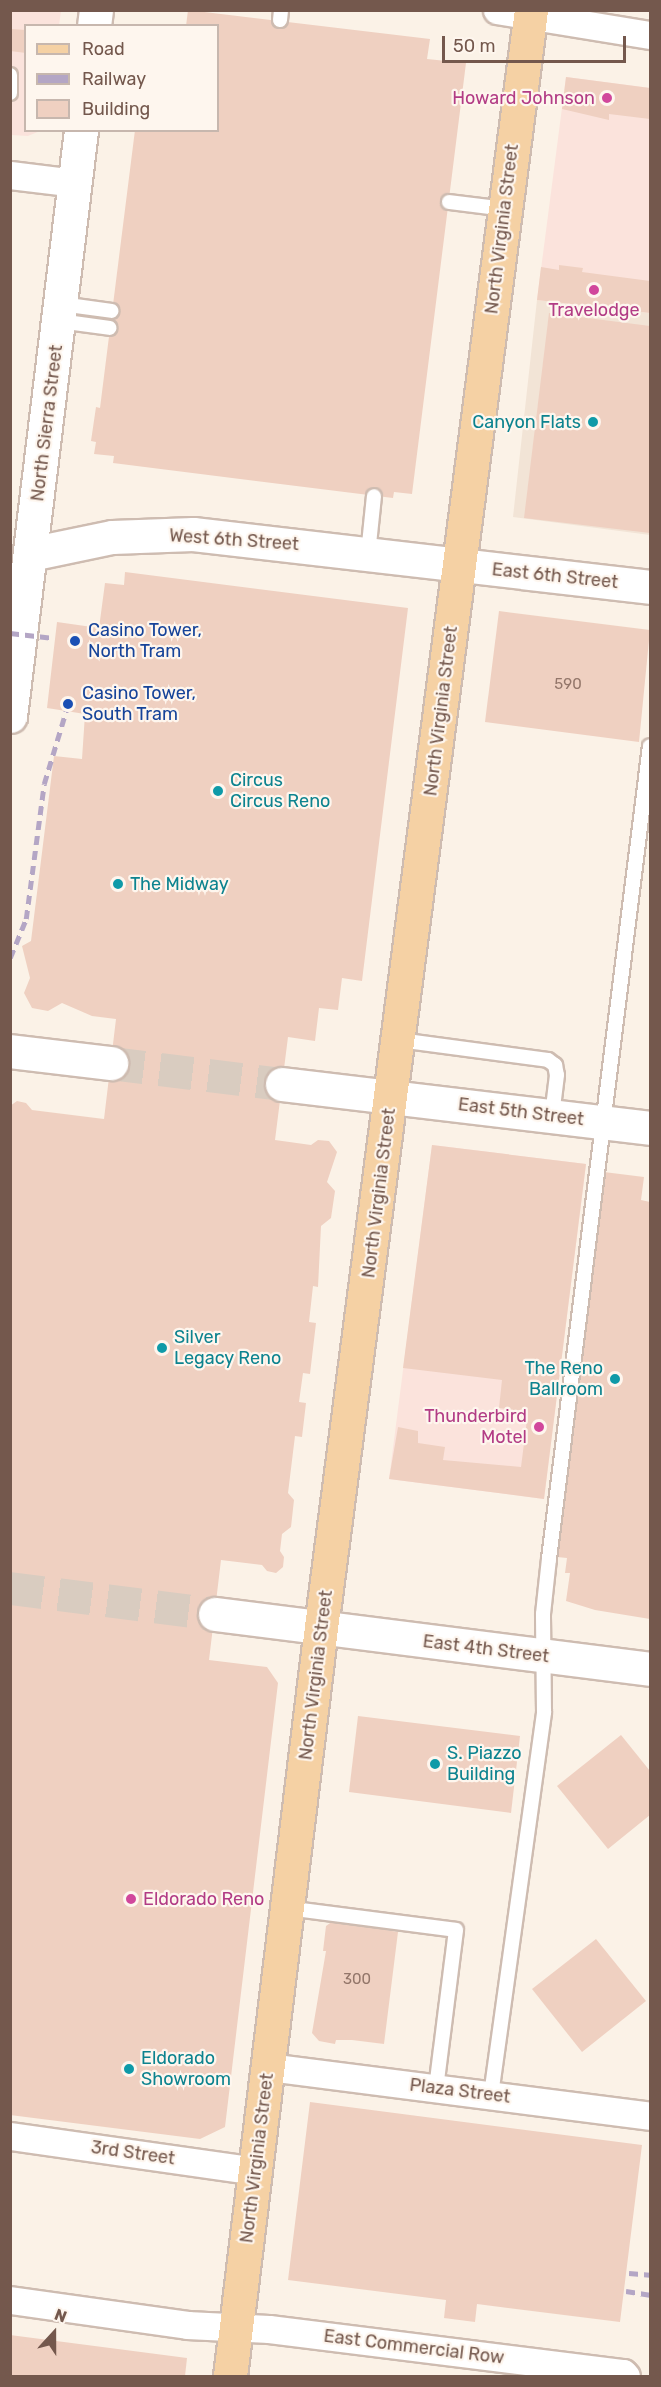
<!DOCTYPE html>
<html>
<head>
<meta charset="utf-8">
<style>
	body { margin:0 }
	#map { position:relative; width:661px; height:2387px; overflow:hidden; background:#fbf2e7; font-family:Rubik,sans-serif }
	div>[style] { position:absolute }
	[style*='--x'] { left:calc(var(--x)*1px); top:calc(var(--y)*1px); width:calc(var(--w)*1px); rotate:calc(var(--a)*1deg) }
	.residential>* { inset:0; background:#f2e4d6 }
	.commercial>* { inset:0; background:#fbe3dc }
	.building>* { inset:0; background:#efd0c1 }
	.tertiary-tunnel>* { height:33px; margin-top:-16.5px; transform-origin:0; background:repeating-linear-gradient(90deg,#d9ccc0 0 33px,transparent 0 49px) }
	.secondary-tunnel>* { height:33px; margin-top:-16.5px; transform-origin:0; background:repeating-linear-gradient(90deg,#d9ccc0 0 33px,transparent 0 49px) }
	.roads { filter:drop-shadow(2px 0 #cebcb1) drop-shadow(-2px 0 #cebcb1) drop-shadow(0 2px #cebcb1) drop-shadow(0 -2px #cebcb1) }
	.service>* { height:14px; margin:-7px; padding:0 7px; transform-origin:7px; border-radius:7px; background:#fff }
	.minor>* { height:27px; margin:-13.5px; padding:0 13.5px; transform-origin:13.5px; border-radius:13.5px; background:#fff }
	.tertiary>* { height:33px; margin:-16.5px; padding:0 16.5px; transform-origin:16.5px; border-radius:16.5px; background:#fff }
	.secondary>* { height:33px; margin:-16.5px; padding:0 16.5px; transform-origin:16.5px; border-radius:16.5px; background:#fff }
	.primary>* { height:33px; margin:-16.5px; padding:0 16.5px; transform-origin:16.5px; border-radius:16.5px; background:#f5d1a4 }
	.rail>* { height:4.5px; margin-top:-2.25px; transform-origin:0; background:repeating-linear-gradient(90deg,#b4a6c5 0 9px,transparent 0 15px) }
	.dots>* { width:16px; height:16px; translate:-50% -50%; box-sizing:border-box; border:3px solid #fef6ee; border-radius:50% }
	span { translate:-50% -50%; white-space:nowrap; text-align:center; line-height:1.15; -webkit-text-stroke:4.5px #fef6ee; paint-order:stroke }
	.number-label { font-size:15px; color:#93766a }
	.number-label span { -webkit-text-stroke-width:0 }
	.hotel-label { font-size:18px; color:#b23c85 }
	.right { translate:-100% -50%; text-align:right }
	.left { translate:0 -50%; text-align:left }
	.street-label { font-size:18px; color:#74584d }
	.culture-label { font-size:18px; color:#0d838f }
	.transit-label { font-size:18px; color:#164399 }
	.frame { position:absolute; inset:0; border:12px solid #74584d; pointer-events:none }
	.legend { position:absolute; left:24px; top:24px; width:195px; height:108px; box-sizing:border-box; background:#fef6ee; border:2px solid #c7b7ae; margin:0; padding:8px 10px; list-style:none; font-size:18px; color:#74584d }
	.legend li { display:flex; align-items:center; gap:12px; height:30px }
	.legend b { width:30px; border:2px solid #c7b7ae }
	.north { position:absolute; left:24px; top:2303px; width:60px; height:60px; -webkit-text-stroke:4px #fef6ee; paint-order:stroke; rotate:21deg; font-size:16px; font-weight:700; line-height:24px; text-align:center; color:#74584d }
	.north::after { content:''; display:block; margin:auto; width:21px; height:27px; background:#74584d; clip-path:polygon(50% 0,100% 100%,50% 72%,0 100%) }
	.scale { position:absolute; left:442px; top:36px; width:184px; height:27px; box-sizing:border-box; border:3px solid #74584d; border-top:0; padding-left:8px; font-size:18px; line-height:21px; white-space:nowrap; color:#74584d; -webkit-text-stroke:4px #fef6ee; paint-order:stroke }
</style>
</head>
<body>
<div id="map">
	<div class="residential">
		<i style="clip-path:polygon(537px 300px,650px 313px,650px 535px,513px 517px)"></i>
	</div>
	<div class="commercial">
		<i style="clip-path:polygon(11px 11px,61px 11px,59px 25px,26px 26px,26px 130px,40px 131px,28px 136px,11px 135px)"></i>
		<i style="clip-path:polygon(566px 77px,650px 88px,650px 313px,537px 300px)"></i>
		<i style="clip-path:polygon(432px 1145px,586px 1164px,544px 1499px,389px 1479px)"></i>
	</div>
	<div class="building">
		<i style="clip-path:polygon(188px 10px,430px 39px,427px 59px,466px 63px,412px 494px,394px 492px,393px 498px,113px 463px,114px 456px,94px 454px,96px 442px,91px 441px,96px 407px,100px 408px,135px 130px,218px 130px,218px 26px,186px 26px)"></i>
		<i style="clip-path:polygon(10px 29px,26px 30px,26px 53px,10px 51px)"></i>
		<i style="clip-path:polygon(566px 77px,650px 88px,650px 119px,609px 114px,609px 120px,562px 109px)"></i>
		<i style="clip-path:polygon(559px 265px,583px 268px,582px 272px,650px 281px,650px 313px,537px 300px,541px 267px,559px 270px)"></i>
		<i style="clip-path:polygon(549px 313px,650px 326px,650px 533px,524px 518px)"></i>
		<i style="clip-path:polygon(125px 572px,408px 608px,362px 981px,342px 978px,338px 1010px,319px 1008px,315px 1041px,288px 1037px,275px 1140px,311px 1145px,318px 1140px,329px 1141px,337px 1152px,327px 1182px,335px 1191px,331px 1218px,321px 1226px,318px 1287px,313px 1286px,309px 1322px,316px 1323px,310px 1374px,303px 1373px,299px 1402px,306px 1403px,302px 1437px,295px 1436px,288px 1493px,294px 1500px,291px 1527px,282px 1534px,280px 1551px,284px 1557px,283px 1567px,276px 1573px,267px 1571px,262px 1565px,221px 1560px,209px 1660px,267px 1667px,278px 1683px,225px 2127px,200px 2139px,10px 2115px,10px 1106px,17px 1101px,26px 1103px,32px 1110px,104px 1119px,116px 1019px,92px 1016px,62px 1003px,48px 1011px,32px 1008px,24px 993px,30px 978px,22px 946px,31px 941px,54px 756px,82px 759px,85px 714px,47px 708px,57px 622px,99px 628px,105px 583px,124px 585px)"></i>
		<i style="clip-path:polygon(499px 611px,650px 630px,639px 742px,485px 722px)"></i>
		<i style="clip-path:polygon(432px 1145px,586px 1164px,544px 1499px,389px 1479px,398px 1427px,418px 1431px,418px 1443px,445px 1447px,443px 1460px,521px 1467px,528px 1412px,499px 1408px,502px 1380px,403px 1368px)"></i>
		<i style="clip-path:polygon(604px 1172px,644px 1177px,641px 1200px,650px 1202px,650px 1619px,595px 1610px,566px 1601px,570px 1573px,565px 1573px,567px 1558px,557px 1557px)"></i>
		<i style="clip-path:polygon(358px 1716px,520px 1736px,511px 1813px,349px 1792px)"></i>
		<i style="clip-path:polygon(621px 1735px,650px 1771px,650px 1815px,608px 1849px,557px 1786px)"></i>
		<i style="clip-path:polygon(333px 1921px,398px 1932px,384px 2044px,352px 2040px,336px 2040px,335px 2044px,319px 2041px,312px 2033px,326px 1951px,323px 1951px,326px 1926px)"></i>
		<i style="clip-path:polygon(596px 1939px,646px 2001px,582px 2052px,532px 1989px)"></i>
		<i style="clip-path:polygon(310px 2102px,642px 2145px,620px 2322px,477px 2304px,475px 2322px,444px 2318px,446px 2300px,288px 2280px)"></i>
		<i style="clip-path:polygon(10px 2335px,187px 2358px,185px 2376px,10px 2376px)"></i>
	</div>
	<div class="tertiary-tunnel">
		<i style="--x:111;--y:1063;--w:172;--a:7"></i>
	</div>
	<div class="secondary-tunnel">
		<i style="--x:10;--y:1588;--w:207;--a:7.2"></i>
	</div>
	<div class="roads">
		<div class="service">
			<i style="--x:280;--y:20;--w:10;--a:-84"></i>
			<i style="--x:10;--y:75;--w:18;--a:90"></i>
			<i style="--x:449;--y:202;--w:56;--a:7.1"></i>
			<i style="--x:61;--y:304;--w:51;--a:7.8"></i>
			<i style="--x:59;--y:321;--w:51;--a:7.8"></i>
			<i style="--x:368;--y:554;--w:58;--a:-84.1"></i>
			<i style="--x:399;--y:1040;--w:150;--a:7.6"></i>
			<i style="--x:548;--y:1060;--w:9;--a:36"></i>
			<i style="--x:555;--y:1065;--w:10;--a:79"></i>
			<i style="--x:557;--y:1075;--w:41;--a:97"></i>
			<i style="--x:287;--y:1908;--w:170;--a:7.4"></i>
			<i style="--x:456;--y:1930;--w:159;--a:97.2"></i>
			<i style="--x:491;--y:2095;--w:387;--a:-82.1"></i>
			<i style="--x:544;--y:1712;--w:98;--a:-90.6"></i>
			<i style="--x:543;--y:1614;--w:55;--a:-83.8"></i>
			<i style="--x:549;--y:1559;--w:819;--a:-82.92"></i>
		</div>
		<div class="minor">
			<i style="--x:497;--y:10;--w:155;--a:9.3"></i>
			<i style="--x:10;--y:175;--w:65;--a:7"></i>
			<i style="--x:269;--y:2067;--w:384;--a:7.3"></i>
			<i style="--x:10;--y:2136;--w:247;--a:8.1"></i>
			<i style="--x:10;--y:2300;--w:179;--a:8"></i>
			<i style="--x:187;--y:2325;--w:82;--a:2.8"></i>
			<i style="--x:269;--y:2329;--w:357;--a:7.1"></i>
			<i style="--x:623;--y:2373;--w:4;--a:45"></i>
		</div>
		<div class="tertiary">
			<i style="--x:10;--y:1051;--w:102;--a:6.8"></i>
			<i style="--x:282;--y:1084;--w:371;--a:6.8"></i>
		</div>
		<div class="secondary">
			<i style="--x:94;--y:26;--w:16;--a:-83"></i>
			<i style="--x:30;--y:554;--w:84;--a:-11.7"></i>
			<i style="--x:112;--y:537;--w:81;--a:-2.1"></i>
			<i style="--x:193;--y:534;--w:460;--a:6.6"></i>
			<i style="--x:10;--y:716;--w:590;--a:-83.09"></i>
			<i style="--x:215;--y:1614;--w:438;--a:7.2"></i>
		</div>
		<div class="primary">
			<i style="--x:230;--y:2376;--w:755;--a:-83.07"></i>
			<i style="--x:321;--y:1627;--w:1631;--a:-82.6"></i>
		</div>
	</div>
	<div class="rail">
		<i style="--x:10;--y:633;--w:44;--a:6.5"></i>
		<i style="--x:10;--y:958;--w:42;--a:-67.7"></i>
		<i style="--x:26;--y:919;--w:136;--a:-82.4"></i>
		<i style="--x:44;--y:784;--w:76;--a:-73.2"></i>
		<i style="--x:629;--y:2273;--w:21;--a:5"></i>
		<i style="--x:626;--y:2291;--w:24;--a:9"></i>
	</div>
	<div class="dots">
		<i style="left:607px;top:98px;background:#d1479c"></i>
		<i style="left:594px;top:290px;background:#d1479c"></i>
		<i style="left:593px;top:422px;background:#0f9aa8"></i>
		<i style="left:75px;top:641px;background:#1a4fb4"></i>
		<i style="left:68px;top:704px;background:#1a4fb4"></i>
		<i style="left:218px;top:791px;background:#0f9aa8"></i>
		<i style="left:118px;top:884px;background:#0f9aa8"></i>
		<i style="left:162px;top:1348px;background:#0f9aa8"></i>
		<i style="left:615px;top:1379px;background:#0f9aa8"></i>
		<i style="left:539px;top:1427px;background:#d1479c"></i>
		<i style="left:435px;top:1764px;background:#0f9aa8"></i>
		<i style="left:131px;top:1899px;background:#d1479c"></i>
		<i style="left:129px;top:2069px;background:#0f9aa8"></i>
	</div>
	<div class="number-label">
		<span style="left:568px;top:685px">590</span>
		<span style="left:357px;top:1980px">300</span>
	</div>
	<div class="hotel-label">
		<span class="right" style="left:595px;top:98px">Howard Johnson</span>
		<span style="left:594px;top:310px">Travelodge</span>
		<span class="right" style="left:527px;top:1427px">Thunderbird<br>Motel</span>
		<span class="left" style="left:143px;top:1899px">Eldorado Reno</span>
	</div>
	<div class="street-label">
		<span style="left:502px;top:229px;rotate:-83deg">North Virginia Street</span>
		<span style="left:47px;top:423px;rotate:-83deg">North Sierra Street</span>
		<span style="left:234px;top:540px;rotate:4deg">West 6th Street</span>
		<span style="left:555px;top:576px;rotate:6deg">East 6th Street</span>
		<span style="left:441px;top:711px;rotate:-83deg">North Virginia Street</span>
		<span style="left:521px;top:1112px;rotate:7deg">East 5th Street</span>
		<span style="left:379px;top:1193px;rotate:-83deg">North Virginia Street</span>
		<span style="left:486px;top:1649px;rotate:7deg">East 4th Street</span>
		<span style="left:316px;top:1675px;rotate:-83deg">North Virginia Street</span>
		<span style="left:460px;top:2091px;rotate:7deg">Plaza Street</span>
		<span style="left:133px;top:2153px;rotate:8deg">3rd Street</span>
		<span style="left:257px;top:2158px;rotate:-83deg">North Virginia Street</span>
		<span style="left:414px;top:2347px;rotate:7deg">East Commercial Row</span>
	</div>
	<div class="culture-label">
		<span class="right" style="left:581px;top:422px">Canyon Flats</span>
		<span class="left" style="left:230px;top:791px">Circus<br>Circus Reno</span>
		<span class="left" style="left:130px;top:884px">The Midway</span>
		<span class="left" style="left:174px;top:1348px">Silver<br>Legacy Reno</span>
		<span class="right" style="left:603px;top:1379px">The Reno<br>Ballroom</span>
		<span class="left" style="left:447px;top:1764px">S. Piazzo<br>Building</span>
		<span class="left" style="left:141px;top:2069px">Eldorado<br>Showroom</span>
	</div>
	<div class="transit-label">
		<span class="left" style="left:88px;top:641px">Casino Tower,<br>North Tram</span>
		<span class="left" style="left:82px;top:704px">Casino Tower,<br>South Tram</span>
	</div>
	<div class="frame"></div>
	<ul class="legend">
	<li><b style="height:8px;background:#f5d1a4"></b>Road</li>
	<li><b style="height:8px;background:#b4a6c5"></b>Railway</li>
	<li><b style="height:16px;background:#efd0c1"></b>Building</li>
	</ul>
	<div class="north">N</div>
	<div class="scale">50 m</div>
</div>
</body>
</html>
